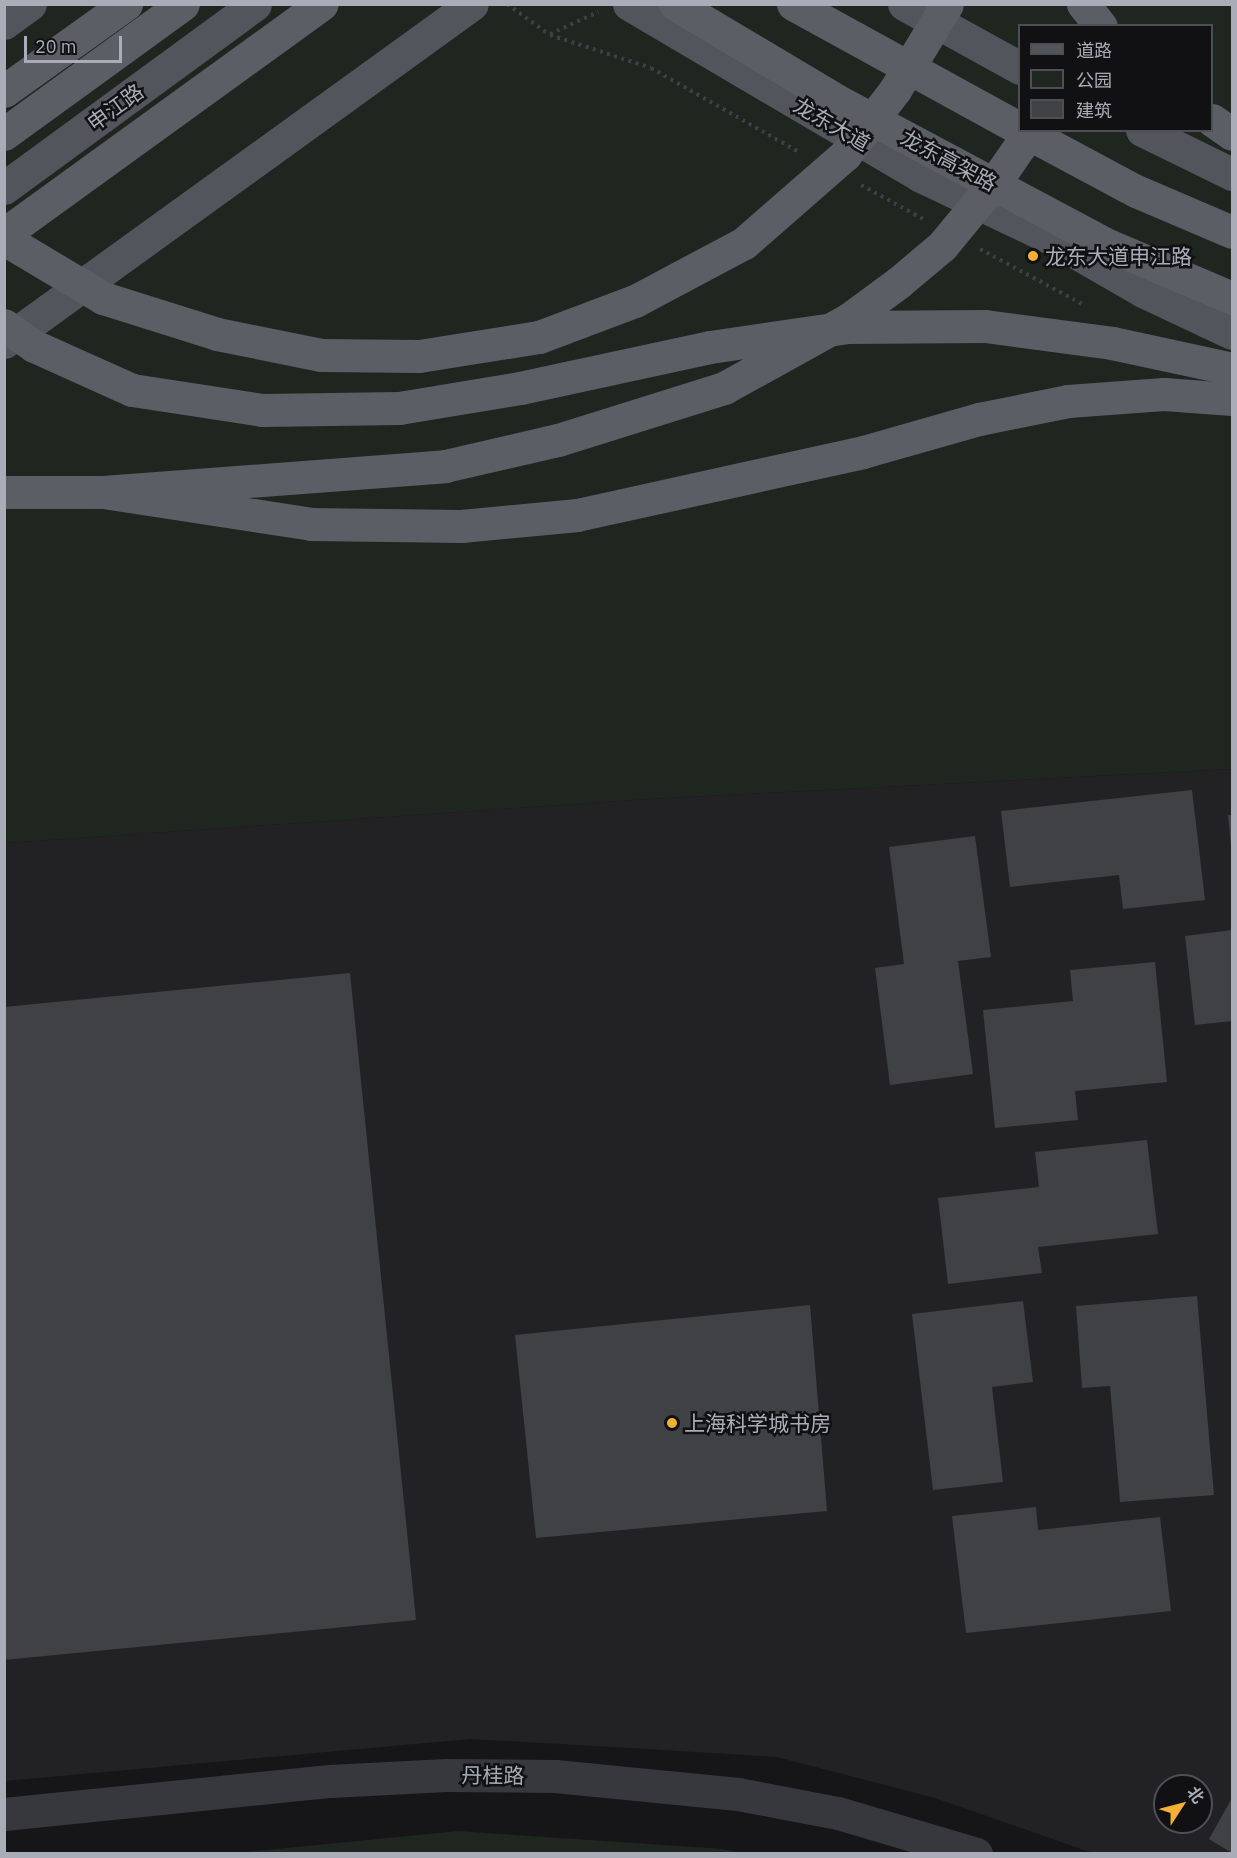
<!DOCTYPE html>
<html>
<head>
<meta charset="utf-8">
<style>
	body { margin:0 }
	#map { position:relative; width:1237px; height:1858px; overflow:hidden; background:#161618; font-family:"IBM Plex Sans","Noto Sans SC",sans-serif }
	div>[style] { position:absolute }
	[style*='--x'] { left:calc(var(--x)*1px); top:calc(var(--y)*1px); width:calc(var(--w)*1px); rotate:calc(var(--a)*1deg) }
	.built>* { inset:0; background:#222225 }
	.green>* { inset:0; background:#1e261f }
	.building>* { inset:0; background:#404145 }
	.path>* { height:4px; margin-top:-2px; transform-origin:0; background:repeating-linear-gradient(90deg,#3d3f44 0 3px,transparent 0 7.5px) }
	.tertiary>* { height:33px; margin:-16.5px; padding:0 16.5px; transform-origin:16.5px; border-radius:16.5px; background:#37383d }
	.primary>* { height:33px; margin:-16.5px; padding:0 16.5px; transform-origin:16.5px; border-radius:16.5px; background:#53555c }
	.trunk>* { height:33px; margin:-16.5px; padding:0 16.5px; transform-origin:16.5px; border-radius:16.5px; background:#5b5e65 }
	.dots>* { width:16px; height:16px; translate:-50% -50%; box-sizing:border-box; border:3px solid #111113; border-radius:50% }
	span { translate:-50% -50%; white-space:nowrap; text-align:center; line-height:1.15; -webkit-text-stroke:5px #111113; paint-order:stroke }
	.street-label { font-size:21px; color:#a8adb8 }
	.poi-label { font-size:21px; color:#a8adb8 }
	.left { translate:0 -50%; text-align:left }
	.frame { position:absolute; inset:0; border:6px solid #a8adb8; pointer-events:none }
	.legend { position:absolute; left:1018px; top:24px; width:195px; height:108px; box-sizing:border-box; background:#111113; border:2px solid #4d4f55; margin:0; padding:8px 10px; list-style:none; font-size:18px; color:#a8adb8 }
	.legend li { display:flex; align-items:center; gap:12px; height:30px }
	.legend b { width:30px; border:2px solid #4d4f55 }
	.north { position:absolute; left:1153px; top:1774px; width:60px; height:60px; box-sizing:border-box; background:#111113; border:2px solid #4d4f55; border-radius:50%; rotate:54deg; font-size:16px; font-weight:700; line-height:24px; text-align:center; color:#a8adb8 }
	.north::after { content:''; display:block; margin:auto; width:21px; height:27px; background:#f2b134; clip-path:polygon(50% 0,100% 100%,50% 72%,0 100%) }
	.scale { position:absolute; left:24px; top:36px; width:98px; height:27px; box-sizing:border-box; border:3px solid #a8adb8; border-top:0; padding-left:8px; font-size:18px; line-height:21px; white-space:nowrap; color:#a8adb8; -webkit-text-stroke:4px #111113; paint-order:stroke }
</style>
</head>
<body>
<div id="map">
	<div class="built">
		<i style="clip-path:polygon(evenodd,1232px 769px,1232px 1853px,1093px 1853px,935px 1798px,777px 1757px,631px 1748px,470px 1739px,5px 1781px,5px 843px,648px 799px,1232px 769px,1165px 1786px,1201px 1786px,1201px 1822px,1165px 1822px,1165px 1786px)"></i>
	</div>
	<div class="green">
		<i style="clip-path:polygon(evenodd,5px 5px,1232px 5px,1232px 769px,648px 799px,5px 843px,5px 5px,1020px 26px,1212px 26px,1212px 130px,1020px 130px,1020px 26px)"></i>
		<i style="clip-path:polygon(458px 1831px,723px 1849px,740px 1853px,237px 1853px)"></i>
	</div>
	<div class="building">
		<i style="clip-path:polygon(1192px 790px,1205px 900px,1123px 909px,1119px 875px,1010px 887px,1001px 811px)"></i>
		<i style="clip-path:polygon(1228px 815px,1232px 815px,1232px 846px,1231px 846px)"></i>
		<i style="clip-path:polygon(975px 836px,991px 957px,958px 961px,973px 1074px,890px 1085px,875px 968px,904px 964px,889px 847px)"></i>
		<i style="clip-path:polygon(1232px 930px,1232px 1021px,1195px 1025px,1185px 936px)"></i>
		<i style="clip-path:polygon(1155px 962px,1167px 1082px,1075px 1091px,1078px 1120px,995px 1128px,983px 1010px,1073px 1001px,1070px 970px)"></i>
		<i style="clip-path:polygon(350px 973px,416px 1620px,4px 1660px,4px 1007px)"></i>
		<i style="clip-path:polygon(1147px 1140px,1158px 1234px,1038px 1247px,1042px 1273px,948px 1284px,938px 1198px,1039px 1187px,1035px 1152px)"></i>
		<i style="clip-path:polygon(1197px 1296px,1214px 1495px,1120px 1502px,1110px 1386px,1082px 1388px,1076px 1306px)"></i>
		<i style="clip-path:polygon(1023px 1301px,1033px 1382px,992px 1387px,1003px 1482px,933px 1490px,912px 1314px)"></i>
		<i style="clip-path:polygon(810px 1305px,827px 1511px,536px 1538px,515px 1335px)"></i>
		<i style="clip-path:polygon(1036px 1507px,1038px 1530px,1160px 1517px,1171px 1611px,966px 1633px,952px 1516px)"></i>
		<i style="clip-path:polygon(1232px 1798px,1232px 1853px,1209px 1839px)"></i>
	</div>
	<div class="path">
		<i style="--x:507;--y:4;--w:53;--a:35.8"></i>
		<i style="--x:550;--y:35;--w:106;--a:18.1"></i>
		<i style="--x:651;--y:68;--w:170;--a:29.6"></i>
		<i style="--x:550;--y:34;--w:53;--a:-24.6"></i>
		<i style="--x:861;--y:185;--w:71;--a:28.7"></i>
		<i style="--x:980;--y:249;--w:116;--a:28.3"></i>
	</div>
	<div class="tertiary">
		<i style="--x:4;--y:1814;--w:328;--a:-5.8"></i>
		<i style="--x:330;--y:1781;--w:116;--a:-3"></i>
		<i style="--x:446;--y:1775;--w:109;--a:0.5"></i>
		<i style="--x:555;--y:1776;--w:184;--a:5.6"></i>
		<i style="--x:738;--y:1794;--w:102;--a:10.8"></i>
		<i style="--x:838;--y:1813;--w:144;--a:16.5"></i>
	</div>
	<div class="primary">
		<i style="--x:629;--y:4;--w:337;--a:30.5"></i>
		<i style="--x:919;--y:175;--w:146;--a:25.5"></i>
		<i style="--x:1051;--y:238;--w:106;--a:29.9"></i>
		<i style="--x:1143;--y:291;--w:98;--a:25.3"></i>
		<i style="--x:904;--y:4;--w:132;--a:28.9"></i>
		<i style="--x:4;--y:23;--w:32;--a:-36"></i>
		<i style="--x:1142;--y:130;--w:100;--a:26.1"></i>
		<i style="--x:4;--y:188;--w:311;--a:-36.2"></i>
		<i style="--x:4;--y:342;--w:577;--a:-35.84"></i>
	</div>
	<div class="trunk">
		<i style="--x:675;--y:4;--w:187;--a:30.8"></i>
		<i style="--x:836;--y:100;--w:310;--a:28.1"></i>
		<i style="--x:1110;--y:246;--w:133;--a:23.1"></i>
		<i style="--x:793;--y:4;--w:259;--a:28.8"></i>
		<i style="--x:1083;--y:4;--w:28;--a:51"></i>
		<i style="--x:4;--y:91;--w:150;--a:-35.5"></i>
		<i style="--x:1212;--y:120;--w:24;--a:35"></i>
		<i style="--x:1022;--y:130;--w:129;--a:28.2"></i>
		<i style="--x:1136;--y:191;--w:104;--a:23.1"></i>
		<i style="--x:4;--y:134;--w:221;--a:-36"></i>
		<i style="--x:4;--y:234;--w:392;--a:-35.9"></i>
		<i style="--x:4;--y:239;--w:115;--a:30.8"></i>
		<i style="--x:103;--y:298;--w:120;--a:17.5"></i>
		<i style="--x:217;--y:334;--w:106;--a:11.4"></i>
		<i style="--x:321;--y:355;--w:98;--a:0.6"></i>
		<i style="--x:419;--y:356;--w:121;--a:-9"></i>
		<i style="--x:539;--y:337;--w:103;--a:-20.6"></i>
		<i style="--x:635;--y:301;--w:123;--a:-28"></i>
		<i style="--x:744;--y:243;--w:134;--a:-41.1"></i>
		<i style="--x:845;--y:155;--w:82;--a:-52.4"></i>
		<i style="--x:895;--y:90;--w:100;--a:-58.8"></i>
		<i style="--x:4;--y:325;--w:37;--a:35"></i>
		<i style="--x:34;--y:346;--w:107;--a:24.2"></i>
		<i style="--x:132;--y:390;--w:132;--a:8.7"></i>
		<i style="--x:262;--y:410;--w:137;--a:-0.8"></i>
		<i style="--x:399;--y:408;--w:123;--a:-9.4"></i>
		<i style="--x:520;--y:388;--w:194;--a:-12.2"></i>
		<i style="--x:710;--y:347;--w:138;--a:-8.3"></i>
		<i style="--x:847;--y:327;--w:138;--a:-0.4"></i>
		<i style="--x:985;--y:326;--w:128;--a:7.6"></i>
		<i style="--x:1112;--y:343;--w:123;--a:12.2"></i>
		<i style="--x:4;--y:492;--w:99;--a:0"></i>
		<i style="--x:103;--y:492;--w:343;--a:-4.3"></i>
		<i style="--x:445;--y:466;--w:116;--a:-13"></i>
		<i style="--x:558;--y:440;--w:174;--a:-17.4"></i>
		<i style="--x:724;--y:388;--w:143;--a:-28.9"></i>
		<i style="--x:849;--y:319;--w:61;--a:-36.3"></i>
		<i style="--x:898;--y:283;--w:57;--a:-40.1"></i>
		<i style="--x:942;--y:246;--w:83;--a:-50.4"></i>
		<i style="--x:995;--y:182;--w:63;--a:-55.3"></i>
		<i style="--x:103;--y:492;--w:210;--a:8.7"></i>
		<i style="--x:311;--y:524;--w:150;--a:0.8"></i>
		<i style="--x:461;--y:526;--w:117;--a:-5.4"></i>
		<i style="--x:577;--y:515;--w:293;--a:-12.4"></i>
		<i style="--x:863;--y:452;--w:121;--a:-15.9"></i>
		<i style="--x:979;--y:419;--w:91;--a:-11.4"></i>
		<i style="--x:1068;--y:401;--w:96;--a:-4.2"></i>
		<i style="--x:1164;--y:394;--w:68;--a:4.2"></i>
	</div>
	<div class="dots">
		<i style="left:1033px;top:256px;background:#f2b134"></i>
		<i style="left:672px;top:1423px;background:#f2b134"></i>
	</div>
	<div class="street-label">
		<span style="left:115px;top:107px;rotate:-36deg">申江路</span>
		<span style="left:832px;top:124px;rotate:30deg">龙东大道</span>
		<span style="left:949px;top:160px;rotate:28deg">龙东高架路</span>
		<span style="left:493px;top:1775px;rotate:1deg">丹桂路</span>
	</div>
	<div class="poi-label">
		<span class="left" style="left:1045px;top:256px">龙东大道申江路</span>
		<span class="left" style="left:684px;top:1423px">上海科学城书房</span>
	</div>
	<div class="frame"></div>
	<ul class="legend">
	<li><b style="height:8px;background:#53555c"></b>道路</li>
	<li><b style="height:16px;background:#1e261f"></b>公园</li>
	<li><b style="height:16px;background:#404145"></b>建筑</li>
	</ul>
	<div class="north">北</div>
	<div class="scale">20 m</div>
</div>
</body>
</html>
